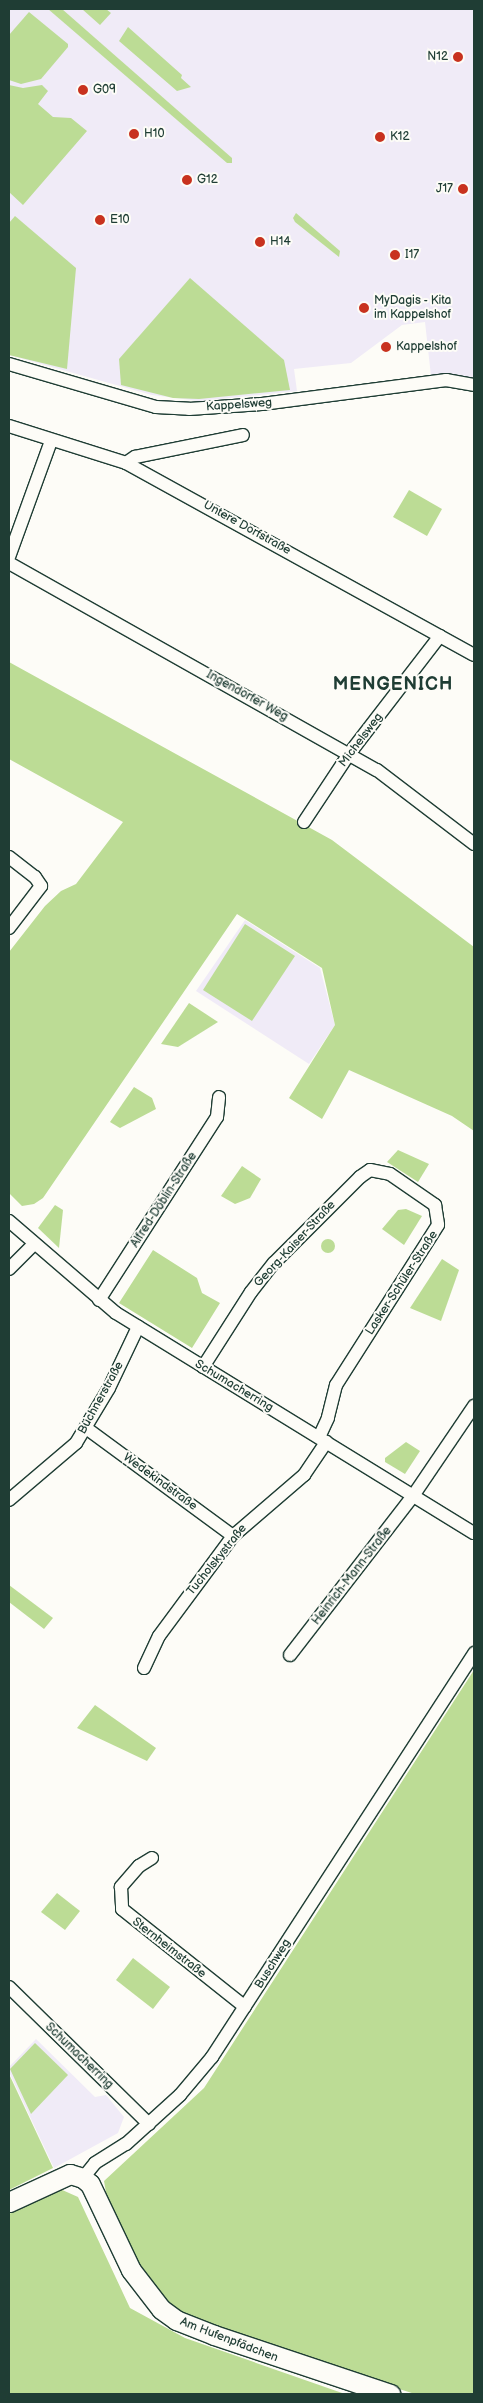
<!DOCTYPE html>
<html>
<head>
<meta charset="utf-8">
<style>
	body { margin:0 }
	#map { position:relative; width:483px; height:2403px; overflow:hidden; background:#fdfcf7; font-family:"Balsamiq Sans",sans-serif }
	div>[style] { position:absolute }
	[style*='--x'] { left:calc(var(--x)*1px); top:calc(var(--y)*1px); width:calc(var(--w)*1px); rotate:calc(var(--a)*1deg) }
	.built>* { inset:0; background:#f0ebf7 }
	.green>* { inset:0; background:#bcdc95 }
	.round { border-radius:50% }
	.roads { filter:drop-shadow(1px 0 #1f3d34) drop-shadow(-1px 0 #1f3d34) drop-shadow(0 1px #1f3d34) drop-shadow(0 -1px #1f3d34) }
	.street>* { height:12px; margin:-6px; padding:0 6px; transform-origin:6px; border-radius:6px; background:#fdfcf7 }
	.secondary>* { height:19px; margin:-9.5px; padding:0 9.5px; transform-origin:9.5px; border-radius:9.5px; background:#fdfcf7 }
	.dots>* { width:14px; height:14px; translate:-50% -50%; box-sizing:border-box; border:2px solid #fdfcf7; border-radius:50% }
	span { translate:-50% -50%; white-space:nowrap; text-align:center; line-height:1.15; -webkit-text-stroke:4px #fdfcf7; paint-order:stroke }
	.poi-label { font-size:12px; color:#1f3d34 }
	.right { translate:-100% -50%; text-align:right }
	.left { translate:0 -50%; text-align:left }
	.street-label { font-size:12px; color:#1f3d34 }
	.district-label { font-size:18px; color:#1f3d34; font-weight:700; letter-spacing:1px }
	.frame { position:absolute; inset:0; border:10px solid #1f3d34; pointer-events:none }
</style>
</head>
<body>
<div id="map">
	<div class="built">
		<i style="clip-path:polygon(9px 9px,474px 9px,474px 379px,431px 376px,425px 322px,402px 325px,351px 363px,294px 369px,297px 391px,199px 401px,152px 395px,9px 355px)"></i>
		<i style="clip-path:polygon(245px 920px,320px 968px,335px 1025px,309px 1064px,196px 991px)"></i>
		<i style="clip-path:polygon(36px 2039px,95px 2097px,106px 2095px,124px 2117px,118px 2133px,54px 2168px,9px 2072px,9px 2067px)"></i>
	</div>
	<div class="green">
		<i style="clip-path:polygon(48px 9px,62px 9px,232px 158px,232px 163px,227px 163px)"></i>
		<i style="clip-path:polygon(82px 9px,106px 9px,111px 13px,100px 25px)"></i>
		<i style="clip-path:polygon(29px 12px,68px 44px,68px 47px,41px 79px,21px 84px,9px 80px,9px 35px)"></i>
		<i style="clip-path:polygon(128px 27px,182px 75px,181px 78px,191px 87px,177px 91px,119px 41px)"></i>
		<i style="clip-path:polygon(9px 85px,23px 88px,42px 85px,48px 91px,38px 104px,53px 117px,71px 118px,87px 131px,23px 205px,9px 192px)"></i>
		<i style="clip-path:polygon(296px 213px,340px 251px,339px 257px,295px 222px,293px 218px)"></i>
		<i style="clip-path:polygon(15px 216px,76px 268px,67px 369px,9px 355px,9px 223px)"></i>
		<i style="clip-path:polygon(190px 278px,284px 360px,290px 390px,199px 399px,173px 398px,121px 385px,119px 359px)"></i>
		<i style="clip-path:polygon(409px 490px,442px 509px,427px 536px,393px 517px)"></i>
		<i style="clip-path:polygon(9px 662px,332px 840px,474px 947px,474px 1131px,452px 1116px,349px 1070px,322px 1119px,289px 1098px,335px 1025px,322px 968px,237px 914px,43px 1198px,34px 1204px,22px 1206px,9px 1193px,9px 952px,45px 906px,61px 891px,76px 884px,123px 822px,9px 759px)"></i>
		<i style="clip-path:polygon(245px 924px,295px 956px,252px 1021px,203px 990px)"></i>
		<i style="clip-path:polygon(189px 1003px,218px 1022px,178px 1047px,161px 1044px)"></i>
		<i style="clip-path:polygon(134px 1087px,152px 1098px,156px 1109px,120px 1128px,110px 1122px)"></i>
		<i style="clip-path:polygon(398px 1150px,429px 1164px,418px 1182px,387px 1162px)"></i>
		<i style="clip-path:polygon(242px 1166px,261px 1179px,250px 1198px,235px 1204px,221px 1196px)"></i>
		<i style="clip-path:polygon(55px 1205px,63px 1210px,59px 1248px,38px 1228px)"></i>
		<i style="clip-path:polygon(406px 1209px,422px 1216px,404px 1245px,382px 1229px,398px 1210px)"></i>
		<i class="round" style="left:321px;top:1239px;width:14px;height:14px"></i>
		<i style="clip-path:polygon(153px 1250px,197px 1278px,202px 1293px,220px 1303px,192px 1348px,119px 1303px)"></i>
		<i style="clip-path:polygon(442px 1259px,459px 1270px,441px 1321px,410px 1308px)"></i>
		<i style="clip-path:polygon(406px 1442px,420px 1451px,405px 1474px,385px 1462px,385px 1458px)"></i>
		<i style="clip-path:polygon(9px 1585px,53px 1618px,44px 1629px,9px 1602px)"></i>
		<i style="clip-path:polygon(474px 1670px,474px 2394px,415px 2394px,238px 2338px,171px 2308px,133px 2260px,108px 2204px,104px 2181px,204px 2088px)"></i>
		<i style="clip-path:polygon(95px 1705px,156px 1748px,147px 1761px,77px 1728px)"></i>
		<i style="clip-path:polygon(57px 1893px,80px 1911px,65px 1930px,41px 1912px)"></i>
		<i style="clip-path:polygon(133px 1958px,170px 1987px,153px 2009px,116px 1980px)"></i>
		<i style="clip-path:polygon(35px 2043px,68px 2075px,31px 2114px,10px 2069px)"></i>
		<i style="clip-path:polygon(9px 2074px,53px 2168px,9px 2190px)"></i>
		<i style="clip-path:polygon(60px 2189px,78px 2197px,130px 2308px,185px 2338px,345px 2394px,9px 2394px,9px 2214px)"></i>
	</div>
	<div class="roads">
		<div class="street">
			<i style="--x:9;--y:364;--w:153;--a:16.3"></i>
			<i style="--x:156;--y:407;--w:33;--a:3"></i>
			<i style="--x:189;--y:409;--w:73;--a:-3.9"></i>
			<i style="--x:262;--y:404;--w:186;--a:-7.4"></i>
			<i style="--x:446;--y:380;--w:28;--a:10"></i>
			<i style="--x:9;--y:426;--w:123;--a:17.5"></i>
			<i style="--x:126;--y:463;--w:397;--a:28.9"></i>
			<i style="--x:126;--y:463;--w:11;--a:-34"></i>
			<i style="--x:135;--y:457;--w:110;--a:-11.5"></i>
			<i style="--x:9;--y:557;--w:123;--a:-70.1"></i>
			<i style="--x:9;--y:563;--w:422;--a:29.4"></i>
			<i style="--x:377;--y:770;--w:122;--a:37.3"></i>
			<i style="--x:304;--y:822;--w:82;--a:-56.5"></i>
			<i style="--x:349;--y:754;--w:149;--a:-52.4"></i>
			<i style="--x:9;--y:857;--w:33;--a:38"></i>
			<i style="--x:35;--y:877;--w:11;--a:56"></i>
			<i style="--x:41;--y:886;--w:53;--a:127.3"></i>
			<i style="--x:9;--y:1221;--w:141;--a:40.7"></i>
			<i style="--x:116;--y:1313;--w:420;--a:31.6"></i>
			<i style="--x:9;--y:1269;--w:35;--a:-45"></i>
			<i style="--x:99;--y:1300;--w:218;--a:-57.2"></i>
			<i style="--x:217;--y:1117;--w:20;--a:-84"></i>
			<i style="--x:203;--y:1367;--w:89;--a:-57.4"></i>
			<i style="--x:251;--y:1292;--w:37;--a:-52"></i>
			<i style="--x:274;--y:1263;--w:122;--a:-45"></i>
			<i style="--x:360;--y:1177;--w:12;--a:-35"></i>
			<i style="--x:370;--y:1170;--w:20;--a:11"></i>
			<i style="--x:390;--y:1174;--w:55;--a:34.6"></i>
			<i style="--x:435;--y:1205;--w:20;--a:81"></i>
			<i style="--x:438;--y:1225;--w:190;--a:122.5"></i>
			<i style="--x:336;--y:1385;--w:34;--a:104"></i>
			<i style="--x:328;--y:1418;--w:21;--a:115"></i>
			<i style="--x:86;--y:1428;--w:182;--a:36.3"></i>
			<i style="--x:9;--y:1500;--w:88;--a:-40.4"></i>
			<i style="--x:76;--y:1443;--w:64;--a:-59"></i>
			<i style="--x:109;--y:1388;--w:68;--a:-64.6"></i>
			<i style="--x:290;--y:1655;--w:201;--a:-52.3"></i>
			<i style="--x:413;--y:1496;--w:109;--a:-55.9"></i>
			<i style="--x:144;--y:1668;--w:35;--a:-65"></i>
			<i style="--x:159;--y:1636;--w:124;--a:-53.5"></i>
			<i style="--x:233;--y:1536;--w:94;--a:-40.7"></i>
			<i style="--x:304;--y:1475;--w:40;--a:-56"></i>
			<i style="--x:152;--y:1858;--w:15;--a:148"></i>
			<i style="--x:139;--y:1866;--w:28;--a:131"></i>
			<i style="--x:121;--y:1887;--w:22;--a:87"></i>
			<i style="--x:122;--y:1909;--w:157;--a:38.5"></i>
			<i style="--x:9;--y:1987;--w:196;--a:44.4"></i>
			<i style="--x:83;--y:2178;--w:19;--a:-51"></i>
			<i style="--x:95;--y:2163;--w:36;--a:-32"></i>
			<i style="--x:126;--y:2144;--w:73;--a:-42.2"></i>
			<i style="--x:180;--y:2095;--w:50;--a:-49.9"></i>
			<i style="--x:212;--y:2057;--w:482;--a:-57"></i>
		</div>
		<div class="secondary">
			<i style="--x:9;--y:2202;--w:67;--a:-24.7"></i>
			<i style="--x:70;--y:2174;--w:14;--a:17"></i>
			<i style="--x:83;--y:2178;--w:9;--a:41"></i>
			<i style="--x:90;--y:2184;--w:95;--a:64.5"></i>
			<i style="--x:131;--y:2270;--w:49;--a:52.4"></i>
			<i style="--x:161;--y:2309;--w:19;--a:36"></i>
			<i style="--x:176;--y:2320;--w:41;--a:21.5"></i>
			<i style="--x:214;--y:2335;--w:186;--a:18.5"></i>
		</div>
	</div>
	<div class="dots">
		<i style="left:458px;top:57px;background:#c8321e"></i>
		<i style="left:83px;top:90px;background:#c8321e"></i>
		<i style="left:134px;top:134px;background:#c8321e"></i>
		<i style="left:380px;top:137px;background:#c8321e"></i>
		<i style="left:187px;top:180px;background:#c8321e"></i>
		<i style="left:463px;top:189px;background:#c8321e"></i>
		<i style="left:100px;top:220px;background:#c8321e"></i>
		<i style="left:260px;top:242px;background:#c8321e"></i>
		<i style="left:395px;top:255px;background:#c8321e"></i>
		<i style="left:364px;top:308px;background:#c8321e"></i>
		<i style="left:386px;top:347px;background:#c8321e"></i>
	</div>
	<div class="poi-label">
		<span class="right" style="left:448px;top:57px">N12</span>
		<span class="left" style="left:93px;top:90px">G09</span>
		<span class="left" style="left:144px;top:134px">H10</span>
		<span class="left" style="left:390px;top:137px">K12</span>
		<span class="left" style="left:197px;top:180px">G12</span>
		<span class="right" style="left:453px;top:189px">J17</span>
		<span class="left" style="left:110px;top:220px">E10</span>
		<span class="left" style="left:270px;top:242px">H14</span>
		<span class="left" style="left:405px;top:255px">I17</span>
		<span class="left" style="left:374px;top:308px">MyDagis - Kita<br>im Kappelshof</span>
		<span class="left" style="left:396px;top:347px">Kappelshof</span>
	</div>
	<div class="street-label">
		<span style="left:239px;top:405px;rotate:-4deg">Kappelsweg</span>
		<span style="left:247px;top:528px;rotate:29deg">Untere Dorfstraße</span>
		<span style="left:247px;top:696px;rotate:29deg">Ingendorfer Weg</span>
		<span style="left:361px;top:740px;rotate:-53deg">Michelsweg</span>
		<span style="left:164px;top:1200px;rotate:-57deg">Alfred-Döblin-Straße</span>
		<span style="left:295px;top:1244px;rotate:-47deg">Georg-Kaiser-Straße</span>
		<span style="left:402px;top:1283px;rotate:-57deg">Lasker-Schüler-Straße</span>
		<span style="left:234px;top:1386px;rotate:31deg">Schumacherring</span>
		<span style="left:101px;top:1398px;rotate:-61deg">Büchnerstraße</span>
		<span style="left:160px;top:1482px;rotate:36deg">Wedekindstraße</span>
		<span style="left:217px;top:1560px;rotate:-51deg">Tucholskystraße</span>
		<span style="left:352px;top:1576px;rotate:-52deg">Heinrich-Mann-Straße</span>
		<span style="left:169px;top:1948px;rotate:38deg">Sternheimstraße</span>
		<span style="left:273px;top:1964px;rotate:-58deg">Buschweg</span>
		<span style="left:79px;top:2056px;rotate:44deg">Schumacherring</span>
		<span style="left:229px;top:2340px;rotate:21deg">Am Hufenpfädchen</span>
	</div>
	<div class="district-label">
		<span style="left:393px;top:685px">MENGENICH</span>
	</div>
	<div class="frame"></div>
</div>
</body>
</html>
